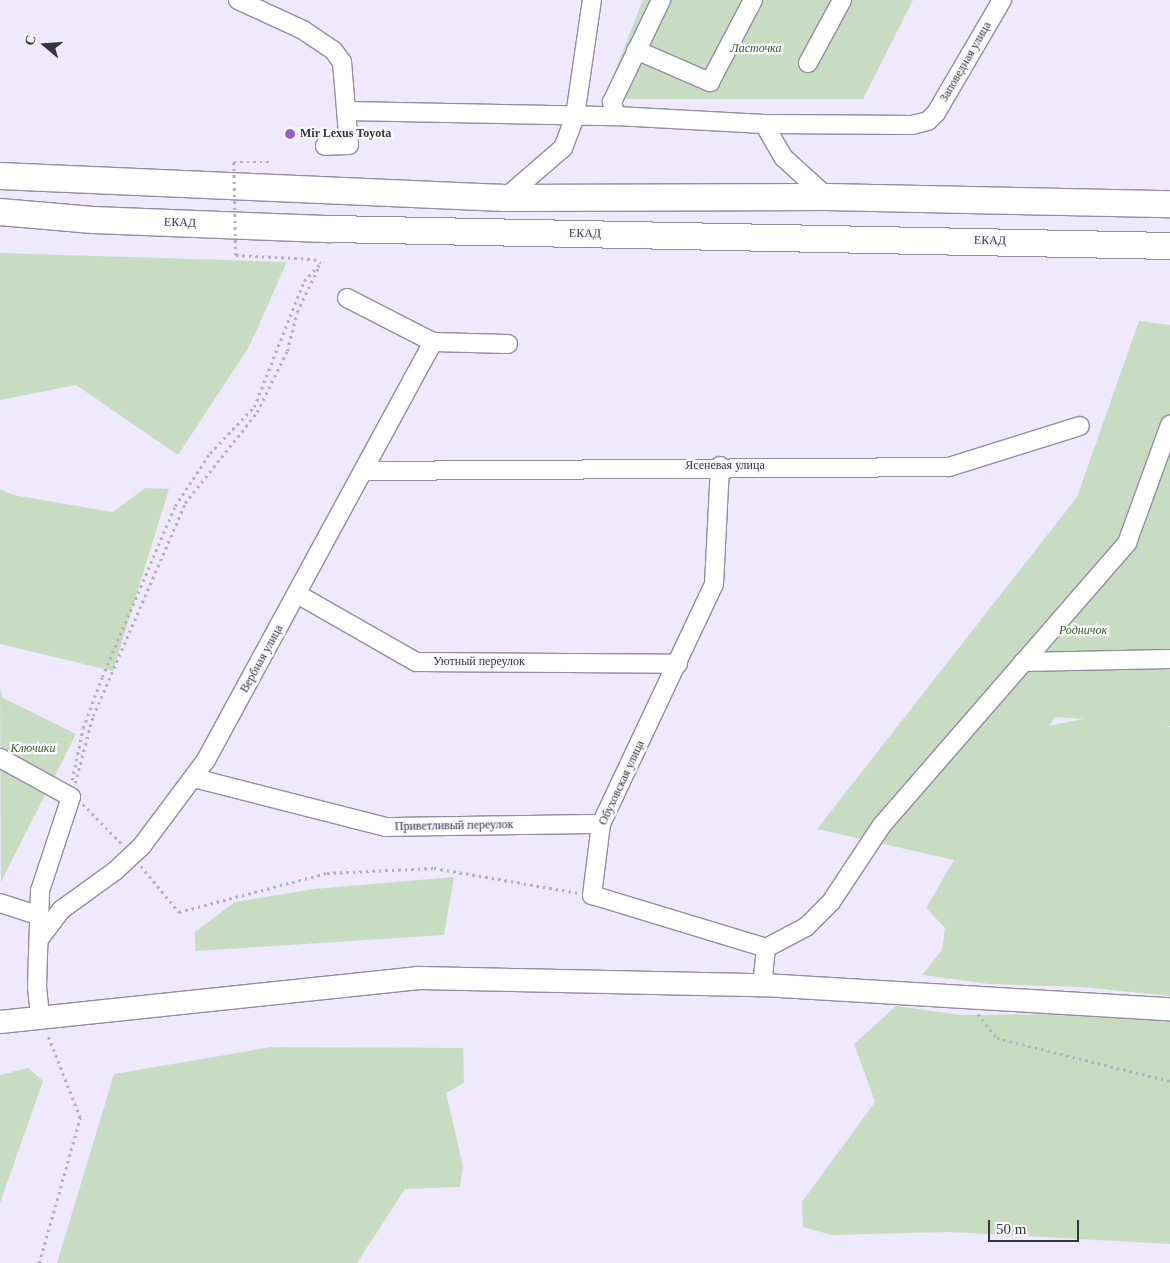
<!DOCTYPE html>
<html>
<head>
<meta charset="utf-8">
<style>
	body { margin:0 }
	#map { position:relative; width:1170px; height:1263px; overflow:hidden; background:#eee9fd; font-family:"Times New Roman",serif }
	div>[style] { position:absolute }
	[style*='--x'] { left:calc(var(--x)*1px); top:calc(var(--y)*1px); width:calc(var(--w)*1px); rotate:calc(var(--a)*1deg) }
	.green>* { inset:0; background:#c8dcc2 }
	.path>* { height:2.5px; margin-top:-1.25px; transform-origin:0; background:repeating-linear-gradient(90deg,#b3afbf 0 2.5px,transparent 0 6.5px) }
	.roads { filter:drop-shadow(1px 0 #938da3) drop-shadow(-1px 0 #938da3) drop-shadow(0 1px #938da3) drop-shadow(0 -1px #938da3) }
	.minor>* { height:18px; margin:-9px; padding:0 9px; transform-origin:9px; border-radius:9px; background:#fff }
	.major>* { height:22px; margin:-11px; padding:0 11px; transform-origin:11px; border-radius:11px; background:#fff }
	.highway>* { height:26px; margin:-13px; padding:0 13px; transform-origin:13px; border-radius:13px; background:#fff }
	.path-bridge>* { height:2.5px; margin-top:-1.25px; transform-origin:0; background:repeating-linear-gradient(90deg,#b3afbf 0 2.5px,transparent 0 6.5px) }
	.dots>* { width:14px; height:14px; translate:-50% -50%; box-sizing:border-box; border:2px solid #faf9fe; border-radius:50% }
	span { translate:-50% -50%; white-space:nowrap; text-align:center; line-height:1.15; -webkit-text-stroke:4.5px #faf9fe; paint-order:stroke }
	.park-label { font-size:12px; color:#375e2b; font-style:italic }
	.street-label { font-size:12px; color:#37353e }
	.poi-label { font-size:12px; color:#37353e; font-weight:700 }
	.left { translate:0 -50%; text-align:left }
	.north { position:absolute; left:20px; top:20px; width:50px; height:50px; -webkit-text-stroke:4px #faf9fe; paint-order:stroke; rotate:288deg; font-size:14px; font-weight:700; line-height:20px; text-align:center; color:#37353e }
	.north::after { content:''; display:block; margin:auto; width:18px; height:22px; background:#37353e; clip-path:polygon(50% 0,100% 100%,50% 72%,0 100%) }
	.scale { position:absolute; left:988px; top:1220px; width:91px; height:22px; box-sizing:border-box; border:2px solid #37353e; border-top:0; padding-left:6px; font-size:15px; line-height:18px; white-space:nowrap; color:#37353e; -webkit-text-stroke:4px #faf9fe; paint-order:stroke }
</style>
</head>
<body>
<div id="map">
	<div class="green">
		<i style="clip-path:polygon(643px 0,913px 0,863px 99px,604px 99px)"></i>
		<i style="clip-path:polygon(0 253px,287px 262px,249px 347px,178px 455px,76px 385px,0 400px)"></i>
		<i style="clip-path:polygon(evenodd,1139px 321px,1170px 325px,1170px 726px,1166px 726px,1170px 727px,1170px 996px,1081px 987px,989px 984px,922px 975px,942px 950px,945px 928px,926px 908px,954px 860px,817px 829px,1077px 497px,1139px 321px,1055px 717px,1083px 719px,1049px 726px,1055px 717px)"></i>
		<i style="clip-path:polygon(145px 488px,169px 489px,113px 671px,0 644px,0 489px,13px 495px,113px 512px)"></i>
		<i style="clip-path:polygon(0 689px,3px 698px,76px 734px,1px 882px)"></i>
		<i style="clip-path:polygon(454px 877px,444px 935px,195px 951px,195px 932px,235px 902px,314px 889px)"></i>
		<i style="clip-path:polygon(896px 1006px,962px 1015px,1075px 1014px,1170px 1021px,1170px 1244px,950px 1232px,832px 1235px,803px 1227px,802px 1202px,875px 1102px,854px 1044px)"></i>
		<i style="clip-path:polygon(272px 1047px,463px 1048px,464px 1083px,446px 1093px,463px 1166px,460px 1187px,405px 1189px,357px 1263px,57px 1263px,114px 1074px)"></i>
		<i style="clip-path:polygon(28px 1068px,43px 1081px,0 1203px,0 1075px)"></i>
	</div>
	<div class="path">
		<i style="--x:234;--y:162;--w:39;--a:0"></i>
		<i style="--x:236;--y:255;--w:78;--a:2.9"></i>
		<i style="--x:314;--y:259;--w:8;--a:30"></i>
		<i style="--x:72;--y:780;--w:53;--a:-78.1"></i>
		<i style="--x:83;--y:728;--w:54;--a:-69.6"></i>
		<i style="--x:102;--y:677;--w:186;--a:-66.9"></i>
		<i style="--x:175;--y:506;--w:64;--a:-56.6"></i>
		<i style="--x:210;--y:453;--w:64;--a:-46.3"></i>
		<i style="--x:254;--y:407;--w:136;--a:-68.4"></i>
		<i style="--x:304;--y:281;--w:25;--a:-47"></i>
		<i style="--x:75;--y:783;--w:69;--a:-75"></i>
		<i style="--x:93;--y:716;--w:232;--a:-66.6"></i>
		<i style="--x:185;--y:503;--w:116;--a:-51.6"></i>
		<i style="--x:257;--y:412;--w:68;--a:-63.8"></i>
		<i style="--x:287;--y:351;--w:40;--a:-75.6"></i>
		<i style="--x:297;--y:312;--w:51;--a:-64.4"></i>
		<i style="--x:83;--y:804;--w:57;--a:45.7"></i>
		<i style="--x:141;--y:866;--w:60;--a:50.4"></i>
		<i style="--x:179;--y:912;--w:153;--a:-14.8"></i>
		<i style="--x:327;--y:873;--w:107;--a:-2.7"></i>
		<i style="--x:434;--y:868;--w:147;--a:9.8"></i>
		<i style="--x:978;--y:1014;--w:31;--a:52"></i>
		<i style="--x:997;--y:1038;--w:178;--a:14"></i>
		<i style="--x:39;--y:1263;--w:151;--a:-74.2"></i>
		<i style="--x:80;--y:1118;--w:90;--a:-111.4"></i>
	</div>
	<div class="roads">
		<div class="minor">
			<i style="--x:238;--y:0;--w:72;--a:24.8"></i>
			<i style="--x:303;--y:30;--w:36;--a:34"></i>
			<i style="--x:333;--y:50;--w:15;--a:53"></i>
			<i style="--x:342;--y:62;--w:83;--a:85.2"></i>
			<i style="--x:349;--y:145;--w:24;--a:178"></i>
			<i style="--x:636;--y:50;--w:81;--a:23.4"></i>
			<i style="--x:710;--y:82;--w:93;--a:-62.3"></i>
			<i style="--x:808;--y:63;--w:72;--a:-61.6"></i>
			<i style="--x:346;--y:111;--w:270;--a:1.1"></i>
			<i style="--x:616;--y:116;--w:148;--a:3.1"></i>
			<i style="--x:764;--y:124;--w:148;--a:0.4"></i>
			<i style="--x:912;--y:125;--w:16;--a:-14"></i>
			<i style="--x:928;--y:121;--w:11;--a:-45"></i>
			<i style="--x:936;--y:113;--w:131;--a:-59.7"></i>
			<i style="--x:616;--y:116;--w:15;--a:-106"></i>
			<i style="--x:612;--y:102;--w:113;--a:-64.3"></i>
			<i style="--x:764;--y:124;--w:39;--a:60"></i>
			<i style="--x:784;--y:158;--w:58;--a:42.2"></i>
			<i style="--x:505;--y:198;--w:77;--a:-40.8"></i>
			<i style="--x:563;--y:148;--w:34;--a:-69"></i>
			<i style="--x:575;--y:116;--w:117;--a:-81.7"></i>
			<i style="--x:347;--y:298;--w:97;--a:27.1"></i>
			<i style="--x:433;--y:342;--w:75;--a:1.5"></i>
			<i style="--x:720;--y:466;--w:118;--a:92.9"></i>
			<i style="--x:714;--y:584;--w:265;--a:115.2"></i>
			<i style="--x:601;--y:824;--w:72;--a:97.2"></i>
			<i style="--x:592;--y:895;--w:182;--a:16.9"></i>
			<i style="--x:766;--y:948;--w:37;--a:96"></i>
			<i style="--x:364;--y:471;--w:585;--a:-0.39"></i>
			<i style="--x:949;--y:467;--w:137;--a:-17.4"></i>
			<i style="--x:297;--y:594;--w:137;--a:29.7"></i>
			<i style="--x:416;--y:662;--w:262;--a:0.4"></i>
			<i style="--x:1023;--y:662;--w:147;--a:-1.2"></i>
			<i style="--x:0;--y:758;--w:81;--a:28.8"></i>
			<i style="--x:71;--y:797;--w:99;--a:108.3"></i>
			<i style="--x:40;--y:891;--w:96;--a:91.8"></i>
			<i style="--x:37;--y:987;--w:29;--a:84"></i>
			<i style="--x:194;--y:778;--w:198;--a:14.3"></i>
			<i style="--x:386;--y:827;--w:215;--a:-0.8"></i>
			<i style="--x:0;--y:903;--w:42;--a:18"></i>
			<i style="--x:40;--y:938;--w:35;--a:-53"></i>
			<i style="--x:61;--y:910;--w:67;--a:-35.8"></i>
			<i style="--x:115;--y:871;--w:35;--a:-43"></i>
			<i style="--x:141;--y:847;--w:109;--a:-53.2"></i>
			<i style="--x:206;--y:760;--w:476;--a:-61.5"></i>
			<i style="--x:766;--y:948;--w:45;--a:-27.7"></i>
			<i style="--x:806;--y:927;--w:35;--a:-45"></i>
			<i style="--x:831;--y:902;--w:92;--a:-56.5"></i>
			<i style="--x:882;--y:825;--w:374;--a:-49"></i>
			<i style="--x:1127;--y:543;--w:126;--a:-70"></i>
		</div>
		<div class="major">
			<i style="--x:0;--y:1022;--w:420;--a:-6"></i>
			<i style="--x:418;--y:978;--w:344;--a:1.2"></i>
			<i style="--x:762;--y:985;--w:409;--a:3.4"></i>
		</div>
		<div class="highway">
			<i style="--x:0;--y:176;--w:505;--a:2.49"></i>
			<i style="--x:505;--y:198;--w:322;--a:-0.2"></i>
			<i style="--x:827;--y:197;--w:343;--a:1.2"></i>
			<i style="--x:0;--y:212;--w:93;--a:4.9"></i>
			<i style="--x:93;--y:220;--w:238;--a:2.2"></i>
			<i style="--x:331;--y:229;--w:839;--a:1.16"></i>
		</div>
	</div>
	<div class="path-bridge">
		<i style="--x:234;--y:162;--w:93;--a:88.8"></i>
	</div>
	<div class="dots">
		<i style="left:290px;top:134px;background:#9e5bd1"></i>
	</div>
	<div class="park-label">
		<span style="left:756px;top:49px">Ласточка</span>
		<span style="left:1083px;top:631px">Родничок</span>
		<span style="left:33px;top:749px">Ключики</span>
	</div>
	<div class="street-label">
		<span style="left:966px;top:62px;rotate:-60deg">Заповедная улица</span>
		<span style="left:180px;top:223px;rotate:2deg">ЕКАД</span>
		<span style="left:585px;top:234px;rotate:1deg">ЕКАД</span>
		<span style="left:990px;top:241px;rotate:1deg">ЕКАД</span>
		<span style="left:725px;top:466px">Ясеневая улица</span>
		<span style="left:262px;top:659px;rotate:-61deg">Вербная улица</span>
		<span style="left:479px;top:662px">Уютный переулок</span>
		<span style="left:622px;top:783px;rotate:-65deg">Обуховская улица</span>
		<span style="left:454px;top:826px;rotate:-1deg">Приветливый переулок</span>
	</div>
	<div class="poi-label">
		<span class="left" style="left:300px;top:134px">Mir Lexus Toyota</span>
	</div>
	<div class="north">С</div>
	<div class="scale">50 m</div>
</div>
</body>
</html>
